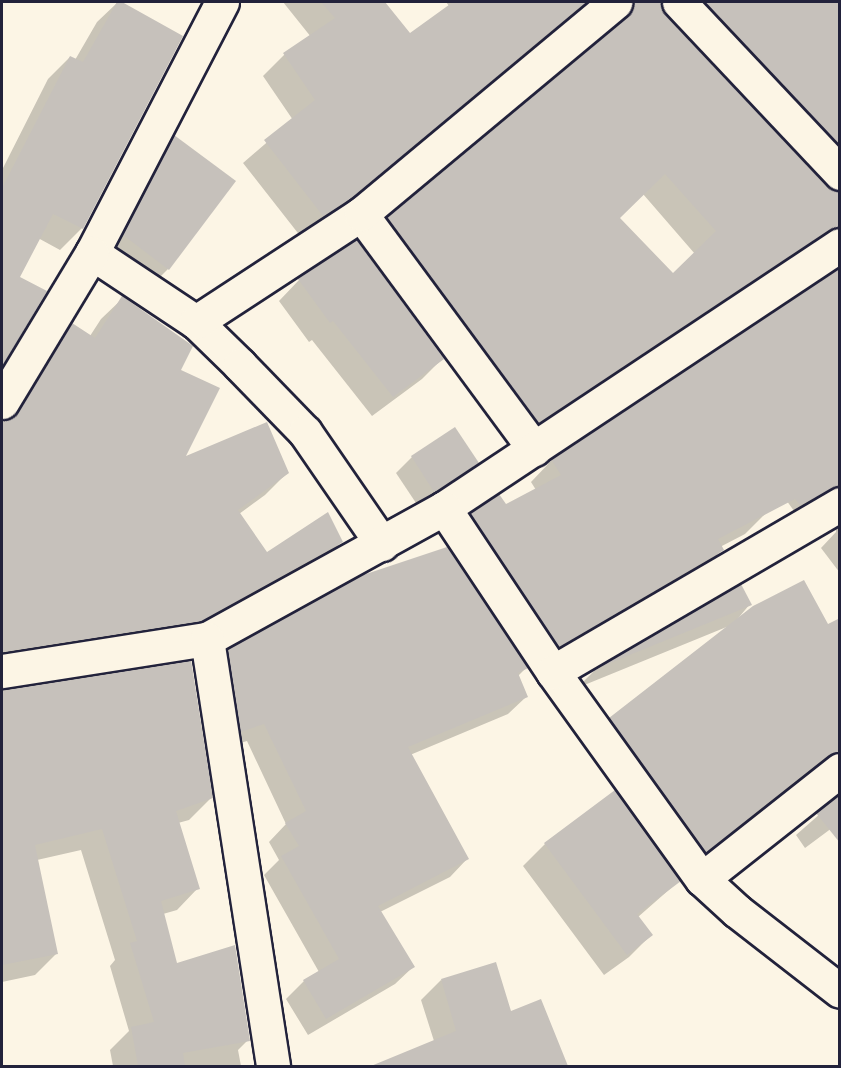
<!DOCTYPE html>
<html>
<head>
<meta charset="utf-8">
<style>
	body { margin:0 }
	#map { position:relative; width:841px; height:1068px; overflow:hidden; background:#fcf5e5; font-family:"Indie Flower",sans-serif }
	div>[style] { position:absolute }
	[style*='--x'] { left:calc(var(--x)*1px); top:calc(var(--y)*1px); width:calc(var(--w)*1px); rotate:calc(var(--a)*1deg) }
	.shadow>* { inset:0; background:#0003 }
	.building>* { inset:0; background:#c6c1bb }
	.roads { filter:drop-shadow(2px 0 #22223b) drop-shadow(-2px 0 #22223b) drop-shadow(0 2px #22223b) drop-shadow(0 -2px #22223b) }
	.minor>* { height:33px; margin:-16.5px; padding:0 16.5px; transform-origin:16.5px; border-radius:16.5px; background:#fcf5e5 }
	span { translate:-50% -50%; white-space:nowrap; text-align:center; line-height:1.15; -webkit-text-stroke:5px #fcf5e5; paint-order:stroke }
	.frame { position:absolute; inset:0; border:3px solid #22223b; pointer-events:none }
</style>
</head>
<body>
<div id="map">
	<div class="shadow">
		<i style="clip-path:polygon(118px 2px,181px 37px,82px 228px,60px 250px,38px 238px,18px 277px,45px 291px,2px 364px,2px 170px,48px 79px,70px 57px,75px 60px,97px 22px)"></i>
		<i style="clip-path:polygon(evenodd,283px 2px,384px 2px,410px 35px,449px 6px,446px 2px,840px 2px,840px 573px,821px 548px,836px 532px,835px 516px,797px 515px,702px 384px,767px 512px,745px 534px,720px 547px,722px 550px,700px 572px,537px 667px,449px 536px,471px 514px,506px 506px,536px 490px,531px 482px,552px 460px,837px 272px,834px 256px,516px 444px,366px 240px,388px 218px,611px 31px,612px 22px,590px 5px,580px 9px,326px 220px,301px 237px,243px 163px,293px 120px,263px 76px,284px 55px,311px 37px,283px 2px,662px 5px,671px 11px,832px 182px,837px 190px,825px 187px,664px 16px,662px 5px,283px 2px,643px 194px,695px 254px,673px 275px,618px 218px,643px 194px)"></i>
		<i style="clip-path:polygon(175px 137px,168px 269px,146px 291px,101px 257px,153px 158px)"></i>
		<i style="clip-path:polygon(299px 280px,442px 359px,422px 379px,372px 416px,312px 340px,309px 342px,279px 301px)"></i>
		<i style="clip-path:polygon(123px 298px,179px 371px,183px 459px,287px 473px,265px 495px,239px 514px,267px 554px,341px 542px,320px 564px,178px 642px,2px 670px,2px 422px,5px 421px,51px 346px,72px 325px,90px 336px,101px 319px)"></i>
		<i style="clip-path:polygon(454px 429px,477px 462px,461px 478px,418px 506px,396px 473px,412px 457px)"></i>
		<i style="clip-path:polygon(740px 586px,750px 604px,735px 622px,828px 626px,840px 620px,840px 822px,805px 848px,796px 835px,837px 799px,837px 789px,815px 772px,805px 777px,684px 873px,588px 740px,610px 719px,729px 626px,577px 688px,594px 671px)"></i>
		<i style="clip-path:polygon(228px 650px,526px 668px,518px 676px,526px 697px,508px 714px,410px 755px,467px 859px,450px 877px,380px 912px,413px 967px,395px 984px,308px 1035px,286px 999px,304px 981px,319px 972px,264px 875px,279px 860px,269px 842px,286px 824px,247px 741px,223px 748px,211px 668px)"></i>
		<i style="clip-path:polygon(2px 691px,211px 798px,189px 820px,178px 823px,198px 888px,177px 910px,163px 914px,176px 964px,248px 1040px,238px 1050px,241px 1066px,113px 1066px,110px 1050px,129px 1031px,110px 966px,115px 960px,81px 850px,37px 860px,57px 953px,35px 975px,2px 982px)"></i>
		<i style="clip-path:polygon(615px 792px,679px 881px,638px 917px,651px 935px,629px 957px,604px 975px,523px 866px,545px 844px)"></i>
		<i style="clip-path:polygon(441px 980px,510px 1013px,540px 1001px,566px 1066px,395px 1066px,412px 1050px,434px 1041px,421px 1000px)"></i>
	</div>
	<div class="building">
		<i style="clip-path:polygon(117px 2px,122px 2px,183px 36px,83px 229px,53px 214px,20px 277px,47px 291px,2px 367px,2px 188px,70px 56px,83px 62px)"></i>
		<i style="clip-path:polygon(321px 2px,385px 2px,410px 33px,453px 2px,586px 2px,350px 199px,323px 216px,264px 140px,315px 100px,283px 53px,335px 18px)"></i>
		<i style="clip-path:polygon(evenodd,633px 2px,661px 2px,665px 15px,826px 186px,840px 191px,840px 226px,830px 229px,538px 423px,387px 217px,627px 16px,633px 2px,665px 174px,716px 231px,673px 273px,620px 218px,665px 174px)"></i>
		<i style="clip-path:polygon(704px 2px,840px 2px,840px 145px)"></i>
		<i style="clip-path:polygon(174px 135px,236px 181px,169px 270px,123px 235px)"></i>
		<i style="clip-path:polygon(356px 239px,444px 359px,393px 397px,333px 321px,330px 323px,298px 279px)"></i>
		<i style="clip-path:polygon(840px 268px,840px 485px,800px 505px,795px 499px,718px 539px,724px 550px,559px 647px,470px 513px,499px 494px,506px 504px,561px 475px,551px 459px)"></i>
		<i style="clip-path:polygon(122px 296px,193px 346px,181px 370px,220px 388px,186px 456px,267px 422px,289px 473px,238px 510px,267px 552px,328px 512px,343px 542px,201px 621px,2px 652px,2px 421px,10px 419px,18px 412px,72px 323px,95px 338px)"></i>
		<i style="clip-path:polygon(455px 427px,479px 463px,434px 492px,411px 456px)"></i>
		<i style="clip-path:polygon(447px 547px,528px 668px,518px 673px,528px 697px,408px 747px,469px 859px,378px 906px,415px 967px,326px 1019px,303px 980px,339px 959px,281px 856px,299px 846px,285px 823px,306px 811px,264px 724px,240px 732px,228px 649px,360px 576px)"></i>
		<i style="clip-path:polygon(804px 580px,828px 624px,840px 618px,840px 752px,828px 755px,706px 852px,609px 718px,753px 606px)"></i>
		<i style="clip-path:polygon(741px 584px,752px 605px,593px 670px)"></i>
		<i style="clip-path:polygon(191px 660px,213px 798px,176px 811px,200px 889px,161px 901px,177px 963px,235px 945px,250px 1041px,183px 1053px,185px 1066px,138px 1066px,131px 1027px,154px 1022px,130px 943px,137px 941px,102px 829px,35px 845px,58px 954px,2px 965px,2px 689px)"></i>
		<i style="clip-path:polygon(615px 790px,681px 881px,637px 914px,653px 935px,627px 955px,544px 843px)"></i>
		<i style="clip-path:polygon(840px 794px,840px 843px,816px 813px)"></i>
		<i style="clip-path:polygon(496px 962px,511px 1011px,541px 999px,568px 1066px,371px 1066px,456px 1031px,441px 979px)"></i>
	</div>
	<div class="roads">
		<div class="minor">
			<i style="--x:222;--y:2;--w:283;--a:117.4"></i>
			<i style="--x:92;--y:253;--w:125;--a:33.6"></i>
			<i style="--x:196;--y:322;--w:62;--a:44.3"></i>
			<i style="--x:240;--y:365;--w:93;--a:45.9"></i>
			<i style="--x:305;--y:432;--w:136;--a:55.5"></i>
			<i style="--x:679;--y:2;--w:235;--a:46.7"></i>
			<i style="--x:361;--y:214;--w:292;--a:53.6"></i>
			<i style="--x:196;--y:322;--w:197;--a:-33.2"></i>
			<i style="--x:361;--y:214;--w:331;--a:-39.8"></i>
			<i style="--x:2;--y:402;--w:174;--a:-58.9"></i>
			<i style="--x:444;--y:508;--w:475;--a:-33.6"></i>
			<i style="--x:207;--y:639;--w:271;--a:-28.9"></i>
			<i style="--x:444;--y:508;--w:197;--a:56.4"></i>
			<i style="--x:553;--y:672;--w:255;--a:54.3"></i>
			<i style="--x:2;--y:671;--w:207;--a:-8.9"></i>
			<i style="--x:207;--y:639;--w:432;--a:81.2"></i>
			<i style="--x:553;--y:672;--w:333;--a:-30.3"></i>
			<i style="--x:840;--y:770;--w:176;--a:141.7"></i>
			<i style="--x:702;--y:879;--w:47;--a:42.4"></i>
			<i style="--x:737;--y:911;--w:130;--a:37.8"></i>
		</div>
	</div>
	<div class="frame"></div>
</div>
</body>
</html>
